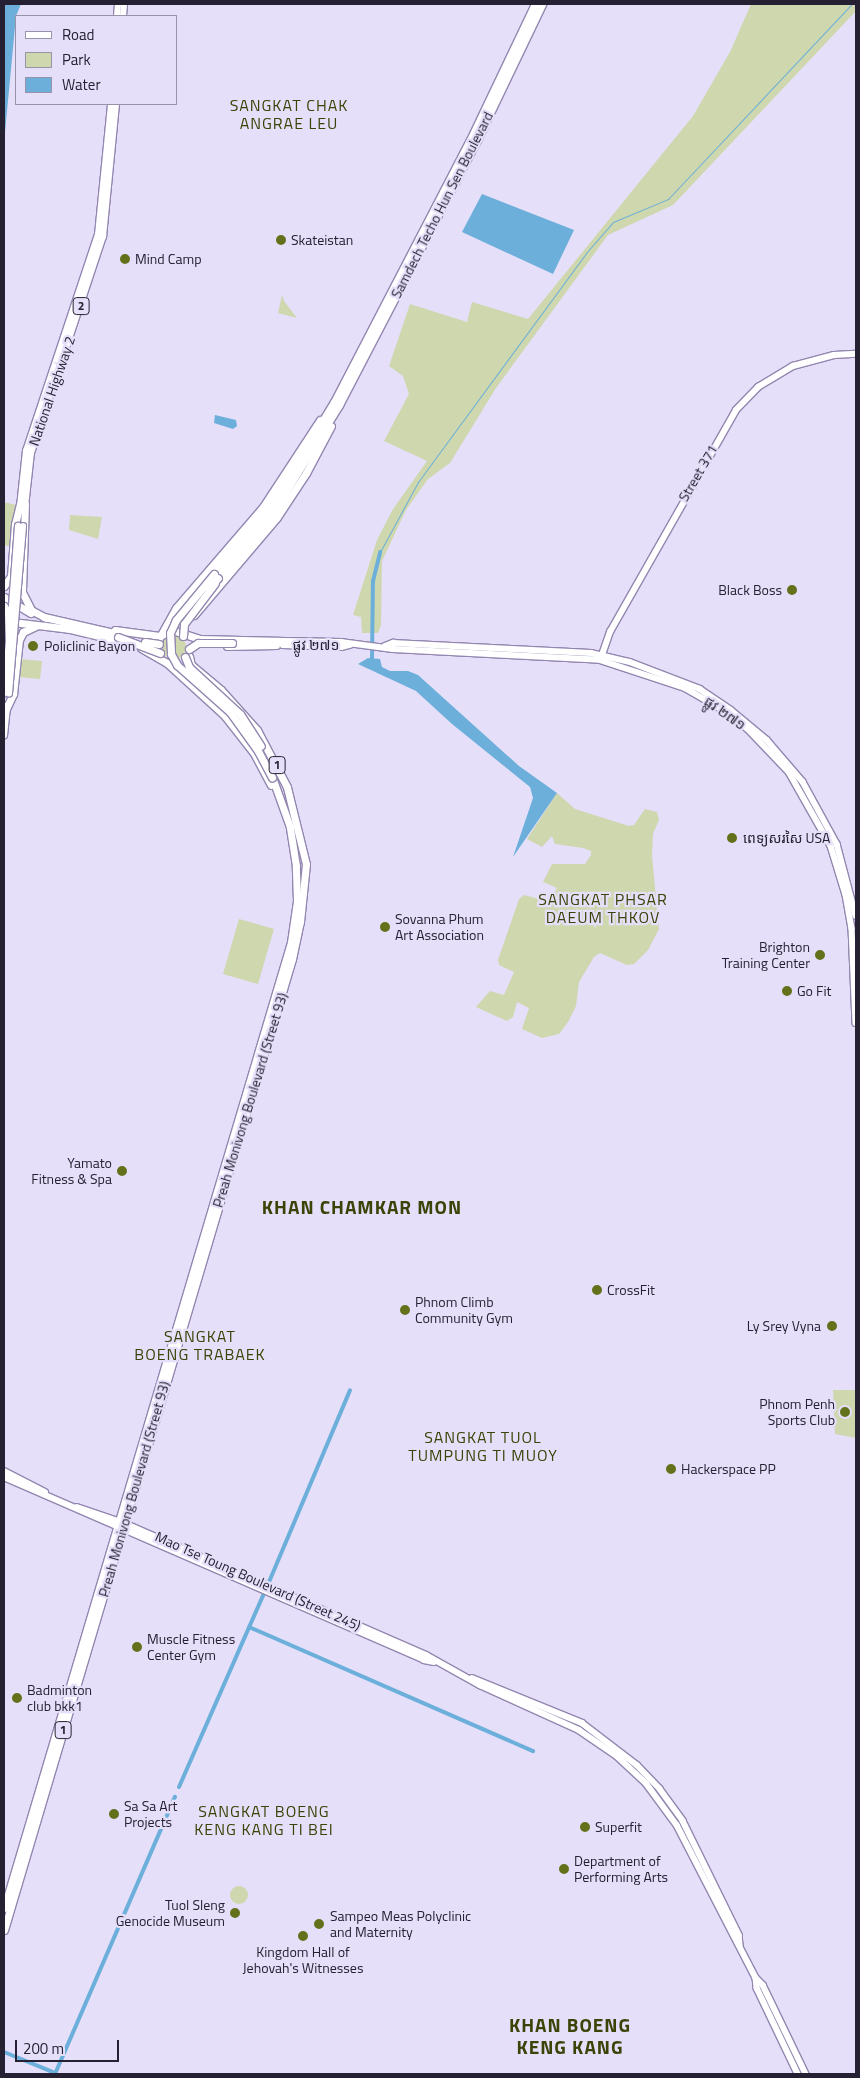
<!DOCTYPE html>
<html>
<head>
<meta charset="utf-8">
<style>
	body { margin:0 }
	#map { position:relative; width:860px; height:2078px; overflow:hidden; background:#e6dffa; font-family:"Titillium Web","Noto Sans Khmer",sans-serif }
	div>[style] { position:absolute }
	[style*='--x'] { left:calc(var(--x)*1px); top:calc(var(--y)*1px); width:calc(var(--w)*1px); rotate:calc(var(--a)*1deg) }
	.green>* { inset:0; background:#ced7ad }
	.round { border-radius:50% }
	.water>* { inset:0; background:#6bafda }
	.stream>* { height:1px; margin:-0.5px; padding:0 0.5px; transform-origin:0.5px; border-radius:0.5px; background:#6bafda }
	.canal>* { height:4px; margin:-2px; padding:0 2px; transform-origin:2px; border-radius:2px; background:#6bafda }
	.roads { filter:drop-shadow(1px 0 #9387b0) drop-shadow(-1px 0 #9387b0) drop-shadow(0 1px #9387b0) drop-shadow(0 -1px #9387b0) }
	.major>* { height:5.5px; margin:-2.75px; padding:0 2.75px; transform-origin:2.75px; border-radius:2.75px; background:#fff }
	.highway>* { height:7px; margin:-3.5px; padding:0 3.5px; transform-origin:3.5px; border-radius:3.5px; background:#fff }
	.bridges { filter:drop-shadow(1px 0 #9387b0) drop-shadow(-1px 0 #9387b0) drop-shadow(0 1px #9387b0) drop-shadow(0 -1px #9387b0) }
	.major-bridge>* { height:5.5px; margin:-2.75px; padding:0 2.75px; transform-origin:2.75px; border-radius:2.75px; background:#fff }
	.highway-bridge>* { height:7px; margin:-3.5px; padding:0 3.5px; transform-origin:3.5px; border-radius:3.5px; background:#fff }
	.dots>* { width:14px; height:14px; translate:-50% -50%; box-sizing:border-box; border:2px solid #e6dffa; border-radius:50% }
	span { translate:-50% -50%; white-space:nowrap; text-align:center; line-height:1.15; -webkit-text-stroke:4.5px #e6dffa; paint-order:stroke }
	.shield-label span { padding:1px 4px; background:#e6dffa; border:1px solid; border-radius:4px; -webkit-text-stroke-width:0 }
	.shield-label { font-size:12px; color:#262132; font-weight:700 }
	.street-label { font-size:14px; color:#262132 }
	.poi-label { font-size:14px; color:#262132 }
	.left { translate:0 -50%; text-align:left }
	.right { translate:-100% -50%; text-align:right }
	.quarter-label { font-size:16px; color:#3b4306; letter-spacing:1px }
	.district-label { font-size:19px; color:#3b4306; font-weight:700; letter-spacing:1px }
	.frame { position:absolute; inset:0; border:5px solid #262132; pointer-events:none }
	.legend { position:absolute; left:15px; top:15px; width:162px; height:90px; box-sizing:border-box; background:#e6dffa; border:1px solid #9993aa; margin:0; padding:6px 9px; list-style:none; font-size:15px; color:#262132 }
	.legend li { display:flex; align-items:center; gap:10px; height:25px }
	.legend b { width:25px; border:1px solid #9993aa }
	.scale { position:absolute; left:15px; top:2040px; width:104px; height:22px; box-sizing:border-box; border:2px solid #262132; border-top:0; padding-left:6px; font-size:15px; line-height:18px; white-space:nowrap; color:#262132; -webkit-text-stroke:4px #e6dffa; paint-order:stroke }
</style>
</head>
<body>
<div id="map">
	<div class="green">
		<i style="clip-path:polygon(751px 4px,856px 4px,856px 11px,673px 205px,608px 235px,496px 388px,450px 463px,428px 479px,406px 510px,382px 561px,381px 625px,378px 633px,362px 633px,361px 617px,353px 615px,377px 540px,393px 509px,427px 461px,384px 441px,409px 394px,403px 376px,389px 366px,410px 304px,467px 322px,472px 302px,528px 319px,693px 116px,730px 52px)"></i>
		<i style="clip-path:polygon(282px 295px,284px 301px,297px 318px,278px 313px)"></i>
		<i style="clip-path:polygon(4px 502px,16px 505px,9px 546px,4px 545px)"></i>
		<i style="clip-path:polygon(70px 515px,102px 517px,98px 539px,69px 530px)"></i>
		<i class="round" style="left:162px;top:635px;width:24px;height:24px"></i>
		<i style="clip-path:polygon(19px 659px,42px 661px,40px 679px,18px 677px)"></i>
		<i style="clip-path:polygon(557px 793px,575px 809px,629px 826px,634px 825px,645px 809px,657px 812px,659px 820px,653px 834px,652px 856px,659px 929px,648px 950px,634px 964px,627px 965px,600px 953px,594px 957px,579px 982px,576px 1006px,568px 1022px,559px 1034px,542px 1038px,522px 1029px,529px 1008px,517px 1002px,513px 1017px,507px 1021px,476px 1007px,490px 991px,504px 995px,514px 972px,499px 965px,498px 960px,519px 899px,524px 895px,539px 899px,552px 896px,557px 888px,543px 882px,552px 864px,585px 864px,591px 855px,591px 851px,583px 848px,555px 844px,552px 836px,542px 847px,527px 839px)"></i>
		<i style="clip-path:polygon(239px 919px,274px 929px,258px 984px,223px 974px)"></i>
		<i style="clip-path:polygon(833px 1390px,856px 1390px,856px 1438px,835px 1434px)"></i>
		<i class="round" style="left:230px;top:1886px;width:18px;height:18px"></i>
	</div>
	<div class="water">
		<i style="clip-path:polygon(4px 4px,21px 4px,16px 16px,4px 143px)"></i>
		<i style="clip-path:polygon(482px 194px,574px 230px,553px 274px,462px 232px)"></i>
		<i style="clip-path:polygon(215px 415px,236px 420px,237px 426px,233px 429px,214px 423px)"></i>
		<i style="clip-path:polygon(368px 658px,380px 659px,382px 667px,390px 671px,408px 671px,418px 675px,519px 766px,557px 793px,513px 857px,533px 798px,530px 787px,452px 724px,416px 691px,358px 664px)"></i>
	</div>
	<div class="stream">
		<i style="--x:380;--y:552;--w:80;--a:-61.5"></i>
		<i style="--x:418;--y:482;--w:284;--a:-53.7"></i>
		<i style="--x:586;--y:253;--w:41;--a:-48.9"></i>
		<i style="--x:613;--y:222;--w:60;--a:-22.7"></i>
		<i style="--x:668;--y:199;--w:268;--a:-46.7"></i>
	</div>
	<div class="canal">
		<i style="--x:372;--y:659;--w:78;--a:-89.3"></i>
		<i style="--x:373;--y:581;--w:30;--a:-76"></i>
		<i style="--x:269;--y:1582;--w:208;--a:-67.1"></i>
		<i style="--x:249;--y:1627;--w:310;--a:23.6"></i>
		<i style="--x:179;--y:1787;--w:209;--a:-66.3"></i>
		<i style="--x:4;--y:2052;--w:55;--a:22.4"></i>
		<i style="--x:55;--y:2074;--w:302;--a:-66.6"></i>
	</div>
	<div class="roads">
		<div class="major">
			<i style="--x:117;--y:16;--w:12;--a:-85"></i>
			<i style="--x:123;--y:16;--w:12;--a:-85"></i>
			<i style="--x:20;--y:507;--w:56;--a:-83.9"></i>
			<i style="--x:26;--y:451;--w:228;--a:-71.6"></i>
			<i style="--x:98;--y:235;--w:132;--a:-84.3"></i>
			<i style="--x:25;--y:507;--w:54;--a:-83.7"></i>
			<i style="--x:31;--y:453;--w:228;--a:-71.6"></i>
			<i style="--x:103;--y:237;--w:134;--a:-84.4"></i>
			<i style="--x:285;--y:641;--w:56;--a:1"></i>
			<i style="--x:341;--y:642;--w:52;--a:7.7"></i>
			<i style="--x:393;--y:649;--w:207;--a:3"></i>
			<i style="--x:600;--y:660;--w:89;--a:18.2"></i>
			<i style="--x:685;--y:688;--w:40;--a:29.7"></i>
			<i style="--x:720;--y:708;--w:35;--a:37"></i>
			<i style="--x:748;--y:729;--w:59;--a:46.4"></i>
			<i style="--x:789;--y:772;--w:85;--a:60.4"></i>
			<i style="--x:831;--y:846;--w:51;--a:73"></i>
			<i style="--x:846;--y:895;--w:34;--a:80"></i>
			<i style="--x:852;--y:928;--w:95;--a:87.6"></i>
			<i style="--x:283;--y:645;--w:58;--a:2"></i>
			<i style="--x:341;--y:647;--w:9;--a:-13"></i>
			<i style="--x:385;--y:646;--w:9;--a:-21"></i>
			<i style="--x:393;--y:643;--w:198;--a:2.9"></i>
			<i style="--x:591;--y:653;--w:40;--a:13"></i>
			<i style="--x:630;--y:662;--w:75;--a:21.1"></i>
			<i style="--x:700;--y:689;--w:37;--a:34"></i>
			<i style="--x:731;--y:710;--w:47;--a:39.8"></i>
			<i style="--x:767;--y:740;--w:55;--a:49.4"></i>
			<i style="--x:803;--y:782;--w:71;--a:61.3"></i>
			<i style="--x:837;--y:844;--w:74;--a:75.2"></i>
			<i style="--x:601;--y:658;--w:28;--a:-71"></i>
			<i style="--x:610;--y:632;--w:255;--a:-60.4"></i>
			<i style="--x:736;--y:410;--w:32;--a:-46"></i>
			<i style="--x:758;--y:387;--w:41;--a:-31"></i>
			<i style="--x:793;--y:366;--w:42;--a:-15"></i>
			<i style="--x:834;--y:355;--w:22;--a:-3"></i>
			<i style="--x:4;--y:736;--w:30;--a:-84"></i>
			<i style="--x:4;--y:1471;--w:46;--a:27.1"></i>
			<i style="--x:4;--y:1477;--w:458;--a:23.5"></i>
			<i style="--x:424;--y:1660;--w:10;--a:11"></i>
			<i style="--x:77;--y:1507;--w:50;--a:18.8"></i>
			<i style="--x:124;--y:1523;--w:330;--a:23.6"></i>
			<i style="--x:426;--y:1655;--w:62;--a:29.1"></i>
			<i style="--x:480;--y:1685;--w:109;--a:24.4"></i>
			<i style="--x:579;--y:1730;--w:46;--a:34.4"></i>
			<i style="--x:617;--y:1756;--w:40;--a:43"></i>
			<i style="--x:646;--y:1783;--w:52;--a:53.6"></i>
			<i style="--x:677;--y:1825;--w:172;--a:62.7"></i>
			<i style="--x:756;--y:1978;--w:10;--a:84"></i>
			<i style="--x:757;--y:1988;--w:95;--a:64.5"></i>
			<i style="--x:472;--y:1678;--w:119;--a:22.2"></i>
			<i style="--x:582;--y:1723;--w:69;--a:37.4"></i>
			<i style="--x:637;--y:1765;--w:33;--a:46"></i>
			<i style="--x:660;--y:1789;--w:39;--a:54"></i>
			<i style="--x:683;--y:1821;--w:127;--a:63.8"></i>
			<i style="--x:739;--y:1935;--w:10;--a:84"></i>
			<i style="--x:756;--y:1978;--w:10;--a:45"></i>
			<i style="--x:763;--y:1985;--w:99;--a:64.2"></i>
		</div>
		<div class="highway">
			<i style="--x:25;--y:504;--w:88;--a:92"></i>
			<i style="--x:22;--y:592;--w:20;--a:63"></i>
			<i style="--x:31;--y:610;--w:17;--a:28"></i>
			<i style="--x:214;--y:574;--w:84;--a:-49.8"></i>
			<i style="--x:268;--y:510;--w:127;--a:-58.6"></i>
			<i style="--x:334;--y:402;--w:295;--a:-62.6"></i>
			<i style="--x:470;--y:140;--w:151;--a:-64.5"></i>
			<i style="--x:218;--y:578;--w:84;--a:-49.8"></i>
			<i style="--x:272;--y:514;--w:128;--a:-58.4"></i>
			<i style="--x:339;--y:405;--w:297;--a:-62.5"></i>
			<i style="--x:476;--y:142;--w:153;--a:-64.4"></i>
			<i style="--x:4;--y:586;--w:12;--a:-55"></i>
			<i style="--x:11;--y:576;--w:52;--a:-85.6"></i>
			<i style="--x:15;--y:524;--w:21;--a:-76"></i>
			<i style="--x:4;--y:597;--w:31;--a:31"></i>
			<i style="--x:194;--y:615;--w:128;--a:-49.7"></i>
			<i style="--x:277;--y:517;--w:53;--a:-56.6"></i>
			<i style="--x:306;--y:473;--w:53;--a:-62"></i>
			<i style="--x:44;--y:617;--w:77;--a:12.8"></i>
			<i style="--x:4;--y:621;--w:67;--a:6.8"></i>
			<i style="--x:66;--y:628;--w:60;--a:13.6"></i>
			<i style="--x:115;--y:630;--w:45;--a:7.6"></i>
			<i style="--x:4;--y:634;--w:23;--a:90"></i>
			<i style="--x:161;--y:635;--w:31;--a:-61"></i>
			<i style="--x:176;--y:608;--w:133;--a:-49.3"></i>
			<i style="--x:263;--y:507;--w:104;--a:-56.8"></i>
			<i style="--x:227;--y:646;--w:49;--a:-1.2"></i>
			<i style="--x:141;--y:648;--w:30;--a:30"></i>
			<i style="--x:167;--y:663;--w:79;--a:42.4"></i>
			<i style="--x:225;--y:716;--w:47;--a:51.9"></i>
			<i style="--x:254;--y:753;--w:36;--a:62"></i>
			<i style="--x:156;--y:648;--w:13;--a:-72"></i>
			<i style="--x:160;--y:636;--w:13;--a:-27"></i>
			<i style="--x:172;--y:630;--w:28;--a:18"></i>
			<i style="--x:199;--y:639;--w:86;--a:1.3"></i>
			<i style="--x:6;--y:709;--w:17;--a:-65"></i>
			<i style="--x:13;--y:694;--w:54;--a:-83.7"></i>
			<i style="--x:19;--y:640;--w:9;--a:-63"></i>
			<i style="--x:23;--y:632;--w:14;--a:-25"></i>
			<i style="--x:4;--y:1908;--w:1008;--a:-73.45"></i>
			<i style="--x:291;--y:942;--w:41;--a:-81.7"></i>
			<i style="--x:297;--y:901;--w:35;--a:-92"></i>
			<i style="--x:296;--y:866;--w:39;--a:-99"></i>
			<i style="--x:290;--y:827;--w:53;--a:-109.8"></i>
			<i style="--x:4;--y:1930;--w:1013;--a:-73.48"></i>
			<i style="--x:292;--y:959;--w:38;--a:-78"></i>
			<i style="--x:300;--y:922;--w:58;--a:-84.1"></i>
			<i style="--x:306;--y:864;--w:79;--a:-103.9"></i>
			<i style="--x:287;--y:787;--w:64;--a:-117.8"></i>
			<i style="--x:257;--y:730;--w:54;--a:-132"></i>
			<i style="--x:221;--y:690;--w:39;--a:-140"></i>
			<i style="--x:191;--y:665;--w:9;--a:-103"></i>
		</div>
	</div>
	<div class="bridges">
		<div class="major-bridge">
			<i style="--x:11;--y:619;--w:93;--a:-85.7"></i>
			<i style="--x:4;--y:694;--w:53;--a:-84.6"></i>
			<i style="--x:9;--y:694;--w:168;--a:-85.2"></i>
		</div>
		<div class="highway-bridge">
			<i style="--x:214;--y:574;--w:60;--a:129.6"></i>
			<i style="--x:176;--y:620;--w:14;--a:115"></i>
			<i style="--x:170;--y:633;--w:21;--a:87"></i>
			<i style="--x:171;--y:654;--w:13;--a:61"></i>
			<i style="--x:177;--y:665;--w:71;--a:41.6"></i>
			<i style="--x:230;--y:712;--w:48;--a:54.3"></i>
			<i style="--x:258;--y:751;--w:30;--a:62"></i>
			<i style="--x:208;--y:588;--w:14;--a:-45"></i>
			<i style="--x:4;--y:606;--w:8;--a:60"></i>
			<i style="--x:8;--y:613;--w:30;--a:88"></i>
			<i style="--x:183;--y:636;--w:12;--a:-85"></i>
			<i style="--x:184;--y:624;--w:51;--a:-52.9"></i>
			<i style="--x:118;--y:637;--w:45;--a:20.9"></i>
			<i style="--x:145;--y:642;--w:14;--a:8"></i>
			<i style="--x:189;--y:649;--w:11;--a:-34"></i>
			<i style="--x:198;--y:643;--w:34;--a:0"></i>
			<i style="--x:185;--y:657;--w:11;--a:68"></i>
			<i style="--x:189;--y:667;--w:69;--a:42.7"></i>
			<i style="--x:240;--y:714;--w:38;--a:57"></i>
		</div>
	</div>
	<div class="dots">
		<i style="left:281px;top:240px;background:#64711b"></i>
		<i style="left:125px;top:259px;background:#64711b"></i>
		<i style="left:792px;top:590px;background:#64711b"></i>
		<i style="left:33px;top:646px;background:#64711b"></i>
		<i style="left:732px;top:838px;background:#64711b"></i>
		<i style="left:385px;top:927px;background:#64711b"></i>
		<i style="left:820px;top:955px;background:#64711b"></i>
		<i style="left:787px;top:991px;background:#64711b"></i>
		<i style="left:122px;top:1171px;background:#64711b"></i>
		<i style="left:597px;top:1290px;background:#64711b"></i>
		<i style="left:405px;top:1310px;background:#64711b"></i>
		<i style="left:832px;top:1326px;background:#64711b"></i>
		<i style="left:845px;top:1412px;background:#64711b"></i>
		<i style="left:671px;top:1469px;background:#64711b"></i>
		<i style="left:137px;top:1647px;background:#64711b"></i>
		<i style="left:17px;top:1698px;background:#64711b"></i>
		<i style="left:114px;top:1814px;background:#64711b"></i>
		<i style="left:585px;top:1827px;background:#64711b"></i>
		<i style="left:564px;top:1869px;background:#64711b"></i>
		<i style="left:235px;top:1913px;background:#64711b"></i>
		<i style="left:319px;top:1924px;background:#64711b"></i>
		<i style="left:303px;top:1936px;background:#64711b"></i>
	</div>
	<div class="shield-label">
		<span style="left:81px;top:306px">2</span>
		<span style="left:277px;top:765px">1</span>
		<span style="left:63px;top:1730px">1</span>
	</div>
	<div class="street-label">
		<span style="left:442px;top:205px;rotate:-63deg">Samdech Techo Hun Sen Boulevard</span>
		<span style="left:52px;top:391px;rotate:-71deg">National Highway 2</span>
		<span style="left:698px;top:473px;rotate:-60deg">Street 371</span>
		<span style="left:316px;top:645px">ផ្លូវ ២៧១</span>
		<span style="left:725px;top:713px;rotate:35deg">ផ្លូវ ២៧១</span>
		<span style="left:250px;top:1100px;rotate:-73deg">Preah Monivong Boulevard (Street 93)</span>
		<span style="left:134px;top:1489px;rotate:-74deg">Preah Monivong Boulevard (Street 93)</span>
		<span style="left:258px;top:1581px;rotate:24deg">Mao Tse Toung Boulevard (Street 245)</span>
	</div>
	<div class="poi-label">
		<span class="left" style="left:291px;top:240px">Skateistan</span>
		<span class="left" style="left:135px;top:259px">Mind Camp</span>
		<span class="right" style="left:782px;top:590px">Black Boss</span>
		<span class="left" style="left:44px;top:646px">Policlinic Bayon</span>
		<span class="left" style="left:743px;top:838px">ពេទ្យសរសៃ USA</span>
		<span class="left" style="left:395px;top:927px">Sovanna Phum<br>Art Association</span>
		<span class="right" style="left:810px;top:955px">Brighton<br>Training Center</span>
		<span class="left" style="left:797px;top:991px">Go Fit</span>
		<span class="right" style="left:112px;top:1171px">Yamato<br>Fitness &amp; Spa</span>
		<span class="left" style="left:607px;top:1290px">CrossFit</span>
		<span class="left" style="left:415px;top:1310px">Phnom Climb<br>Community Gym</span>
		<span class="right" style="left:821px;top:1326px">Ly Srey Vyna</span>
		<span class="right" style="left:835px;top:1412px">Phnom Penh<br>Sports Club</span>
		<span class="left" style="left:681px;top:1469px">Hackerspace PP</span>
		<span class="left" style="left:147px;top:1647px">Muscle Fitness<br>Center Gym</span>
		<span class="left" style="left:27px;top:1698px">Badminton<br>club bkk1</span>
		<span class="left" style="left:124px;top:1814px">Sa Sa Art<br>Projects</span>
		<span class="left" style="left:595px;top:1827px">Superfit</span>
		<span class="left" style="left:574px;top:1869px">Department of<br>Performing Arts</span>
		<span class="right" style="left:225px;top:1913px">Tuol Sleng<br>Genocide Museum</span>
		<span class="left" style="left:330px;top:1924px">Sampeo Meas Polyclinic<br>and Maternity</span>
		<span style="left:303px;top:1960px">Kingdom Hall of<br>Jehovah's Witnesses</span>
	</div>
	<div class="quarter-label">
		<span style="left:289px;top:114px">SANGKAT CHAK<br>ANGRAE LEU</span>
		<span style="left:603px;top:908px">SANGKAT PHSAR<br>DAEUM THKOV</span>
		<span style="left:200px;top:1345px">SANGKAT<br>BOENG TRABAEK</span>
		<span style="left:483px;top:1446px">SANGKAT TUOL<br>TUMPUNG TI MUOY</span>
		<span style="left:264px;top:1820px">SANGKAT BOENG<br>KENG KANG TI BEI</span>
	</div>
	<div class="district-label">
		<span style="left:362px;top:1207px">KHAN CHAMKAR MON</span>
		<span style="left:570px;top:2036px">KHAN BOENG<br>KENG KANG</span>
	</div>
	<div class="frame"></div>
	<ul class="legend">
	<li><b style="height:6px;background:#fff"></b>Road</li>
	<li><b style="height:14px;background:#ced7ad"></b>Park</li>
	<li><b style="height:14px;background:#6bafda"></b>Water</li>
	</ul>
	<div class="scale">200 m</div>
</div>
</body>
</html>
